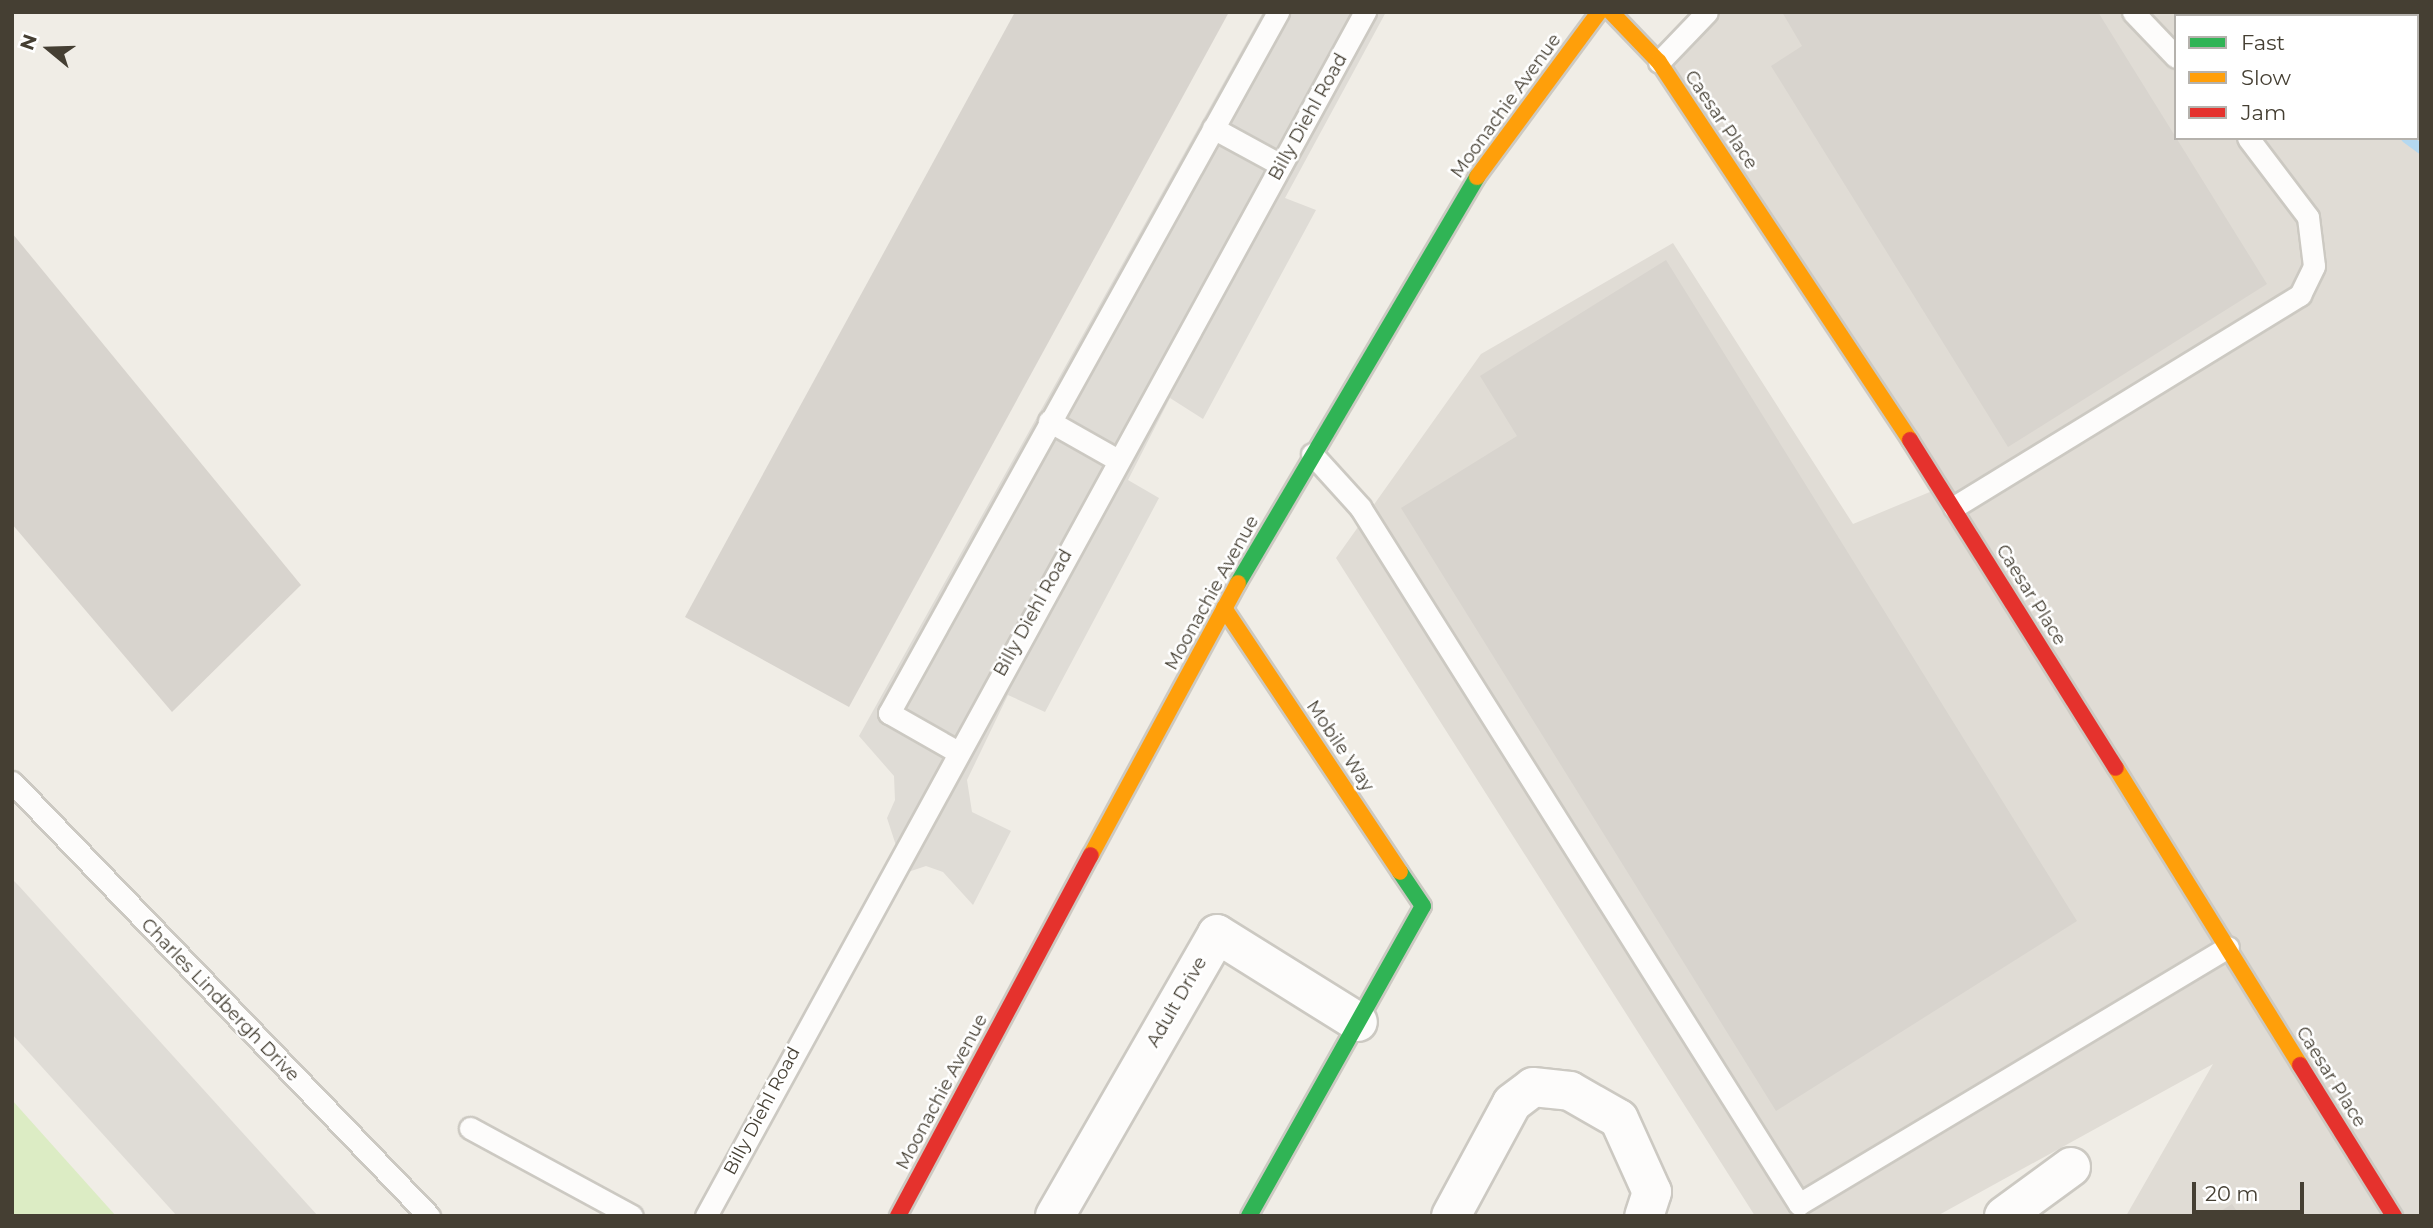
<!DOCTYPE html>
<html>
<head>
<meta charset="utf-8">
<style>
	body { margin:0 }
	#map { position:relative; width:2433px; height:1228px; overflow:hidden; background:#f0ede6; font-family:Montserrat,sans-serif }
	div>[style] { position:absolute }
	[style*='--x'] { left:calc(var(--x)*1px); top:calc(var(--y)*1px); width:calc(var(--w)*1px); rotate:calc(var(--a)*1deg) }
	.industrial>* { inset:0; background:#e0dcd5 }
	.green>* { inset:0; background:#dcecc4 }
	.parking>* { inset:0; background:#dfdcd6 }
	.stream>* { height:10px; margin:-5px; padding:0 5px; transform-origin:5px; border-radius:5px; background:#b4d8f0 }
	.building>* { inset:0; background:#d8d4ce }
	.roads { filter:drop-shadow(2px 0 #ccc9c2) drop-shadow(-2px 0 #ccc9c2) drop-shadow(0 2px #ccc9c2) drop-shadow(0 -2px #ccc9c2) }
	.lane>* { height:21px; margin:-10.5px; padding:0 10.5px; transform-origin:10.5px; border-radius:10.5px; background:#fdfcfb }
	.street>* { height:38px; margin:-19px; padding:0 19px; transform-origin:19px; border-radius:19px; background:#fdfcfb }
	.fast>* { height:16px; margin:-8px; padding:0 8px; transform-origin:8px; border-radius:8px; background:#30b455 }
	.slow>* { height:16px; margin:-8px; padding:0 8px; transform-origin:8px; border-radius:8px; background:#ff9f0a }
	.jam>* { height:16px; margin:-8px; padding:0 8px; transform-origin:8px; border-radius:8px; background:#e5322d }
	span { translate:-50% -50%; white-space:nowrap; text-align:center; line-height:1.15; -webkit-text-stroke:5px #fff; paint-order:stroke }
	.street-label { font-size:18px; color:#453f33 }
	.frame { position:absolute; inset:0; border:14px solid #453f33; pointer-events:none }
	.legend { position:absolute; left:2174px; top:14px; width:245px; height:126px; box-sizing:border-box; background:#fff; border:2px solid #b5b2ad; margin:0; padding:9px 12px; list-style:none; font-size:21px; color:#453f33 }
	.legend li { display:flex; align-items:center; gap:14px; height:35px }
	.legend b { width:35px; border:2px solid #b5b2ad }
	.north { position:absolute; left:14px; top:14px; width:70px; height:70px; -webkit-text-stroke:5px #fff; paint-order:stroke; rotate:289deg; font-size:19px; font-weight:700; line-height:28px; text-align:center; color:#453f33 }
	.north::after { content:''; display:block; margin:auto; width:24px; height:32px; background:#453f33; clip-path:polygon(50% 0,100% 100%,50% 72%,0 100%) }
	.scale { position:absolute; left:2192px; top:1182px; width:112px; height:32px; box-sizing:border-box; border:4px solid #453f33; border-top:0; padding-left:9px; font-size:21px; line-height:24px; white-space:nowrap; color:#453f33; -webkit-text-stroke:5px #fff; paint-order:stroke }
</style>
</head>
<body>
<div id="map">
	<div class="industrial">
		<i style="clip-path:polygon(1699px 12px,2358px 12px,2176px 16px,2176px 138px,2417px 138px,2417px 89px,2421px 93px,2421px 1216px,2126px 1216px,2213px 1064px,1937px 1216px,1755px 1216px,1336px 558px,1481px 354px,1673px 243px,1853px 524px,1937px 489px,1663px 51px)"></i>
	</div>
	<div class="green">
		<i style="clip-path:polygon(12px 1100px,116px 1216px,12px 1216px)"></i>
	</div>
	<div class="parking">
		<i style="clip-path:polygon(1263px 12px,1386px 12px,1285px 198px,1316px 210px,1203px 419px,1170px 398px,1128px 480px,1159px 498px,1045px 712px,1008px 695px,967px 780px,972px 812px,1011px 831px,973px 905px,943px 872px,926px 866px,905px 873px,887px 818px,895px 800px,894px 776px,859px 736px)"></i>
		<i style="clip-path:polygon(12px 879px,19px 886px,318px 1216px,177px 1216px,12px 1034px)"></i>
	</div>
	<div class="stream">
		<i style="--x:2237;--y:12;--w:6;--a:39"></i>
		<i style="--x:2406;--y:138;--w:19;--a:36"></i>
	</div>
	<div class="building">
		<i style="clip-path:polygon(1015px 12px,1229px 12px,849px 707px,685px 617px)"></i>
		<i style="clip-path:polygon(1782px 12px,2098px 12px,2267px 284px,2008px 447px,1771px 66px,1802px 46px)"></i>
		<i style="clip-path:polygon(12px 233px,301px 585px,172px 712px,12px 524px)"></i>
		<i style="clip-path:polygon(1666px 260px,2077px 921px,1776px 1111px,1401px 508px,1517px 436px,1480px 376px)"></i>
		<i style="clip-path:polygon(2232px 1204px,2240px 1216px,2213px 1216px)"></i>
	</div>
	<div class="roads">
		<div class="lane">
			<i style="--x:2133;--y:12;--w:62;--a:46.3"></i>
			<i style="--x:2417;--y:50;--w:11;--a:-68"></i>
			<i style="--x:1659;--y:62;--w:69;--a:-46.2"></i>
			<i style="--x:2417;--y:100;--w:5;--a:37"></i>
			<i style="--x:1213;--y:128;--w:77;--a:28.6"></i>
			<i style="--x:1049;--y:421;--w:79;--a:29.5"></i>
			<i style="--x:1312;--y:454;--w:72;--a:47.8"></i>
			<i style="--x:1360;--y:507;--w:824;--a:57.8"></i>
			<i style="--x:1799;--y:1204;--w:500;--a:-30.92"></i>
			<i style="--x:1954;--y:507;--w:406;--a:-31.5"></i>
			<i style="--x:2300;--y:295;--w:32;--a:-64"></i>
			<i style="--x:2314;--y:266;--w:49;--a:-97"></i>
			<i style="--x:2308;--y:217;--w:99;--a:-127.2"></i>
			<i style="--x:956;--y:751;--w:77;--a:-150.4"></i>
			<i style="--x:889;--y:713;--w:802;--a:-60.97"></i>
			<i style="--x:12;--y:782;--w:602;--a:46.14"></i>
			<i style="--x:470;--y:1128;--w:184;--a:28.5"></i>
			<i style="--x:706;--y:1216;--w:1373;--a:-61.31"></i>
		</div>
		<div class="street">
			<i style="--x:1055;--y:1216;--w:325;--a:-60.1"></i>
			<i style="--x:1217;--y:934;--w:166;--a:32"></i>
			<i style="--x:1451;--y:1216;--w:128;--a:-61.6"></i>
			<i style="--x:1512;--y:1103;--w:26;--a:-37"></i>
			<i style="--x:1533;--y:1087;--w:37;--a:6"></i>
			<i style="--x:1570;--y:1091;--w:56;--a:29.7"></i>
			<i style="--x:1619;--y:1119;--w:80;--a:65.7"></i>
			<i style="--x:1652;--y:1192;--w:25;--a:108"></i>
			<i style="--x:2004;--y:1216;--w:83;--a:-36.2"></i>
		</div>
		<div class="fast">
			<i style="--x:1238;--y:583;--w:471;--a:-59.5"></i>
			<i style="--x:1249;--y:1216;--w:355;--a:-60.7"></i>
			<i style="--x:1423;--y:906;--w:41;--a:-124.1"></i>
		</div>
		<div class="slow">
			<i style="--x:1611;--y:12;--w:69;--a:46.2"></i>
			<i style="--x:1659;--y:62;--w:454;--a:56.4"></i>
			<i style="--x:1477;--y:177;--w:205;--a:-53.5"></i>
			<i style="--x:1224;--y:608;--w:317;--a:56.3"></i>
			<i style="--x:2116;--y:768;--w:349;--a:58.2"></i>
			<i style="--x:1091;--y:855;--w:309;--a:-61.6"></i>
		</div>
		<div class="jam">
			<i style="--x:1910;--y:440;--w:387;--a:57.9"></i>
			<i style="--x:2300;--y:1065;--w:178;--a:58.1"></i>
			<i style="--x:898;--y:1216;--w:409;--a:-61.9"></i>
		</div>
	</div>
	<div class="street-label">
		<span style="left:1506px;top:106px;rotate:-54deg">Moonachie Avenue</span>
		<span style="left:1308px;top:117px;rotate:-61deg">Billy Diehl Road</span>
		<span style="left:1721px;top:120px;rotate:56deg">Caesar Place</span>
		<span style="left:1212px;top:593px;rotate:-61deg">Moonachie Avenue</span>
		<span style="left:2031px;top:595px;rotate:58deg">Caesar Place</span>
		<span style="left:1033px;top:613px;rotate:-61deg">Billy Diehl Road</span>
		<span style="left:1340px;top:746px;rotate:56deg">Mobile Way</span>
		<span style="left:220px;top:1000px;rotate:46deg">Charles Lindbergh Drive</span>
		<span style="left:1177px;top:1002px;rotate:-60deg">Adult Drive</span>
		<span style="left:2331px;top:1077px;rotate:58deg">Caesar Place</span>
		<span style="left:942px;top:1092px;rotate:-62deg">Moonachie Avenue</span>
		<span style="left:762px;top:1111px;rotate:-62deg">Billy Diehl Road</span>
	</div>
	<div class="frame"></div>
	<ul class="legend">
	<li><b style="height:9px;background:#30b455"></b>Fast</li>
	<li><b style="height:9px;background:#ff9f0a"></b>Slow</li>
	<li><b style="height:9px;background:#e5322d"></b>Jam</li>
	</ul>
	<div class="north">N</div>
	<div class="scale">20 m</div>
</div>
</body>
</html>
